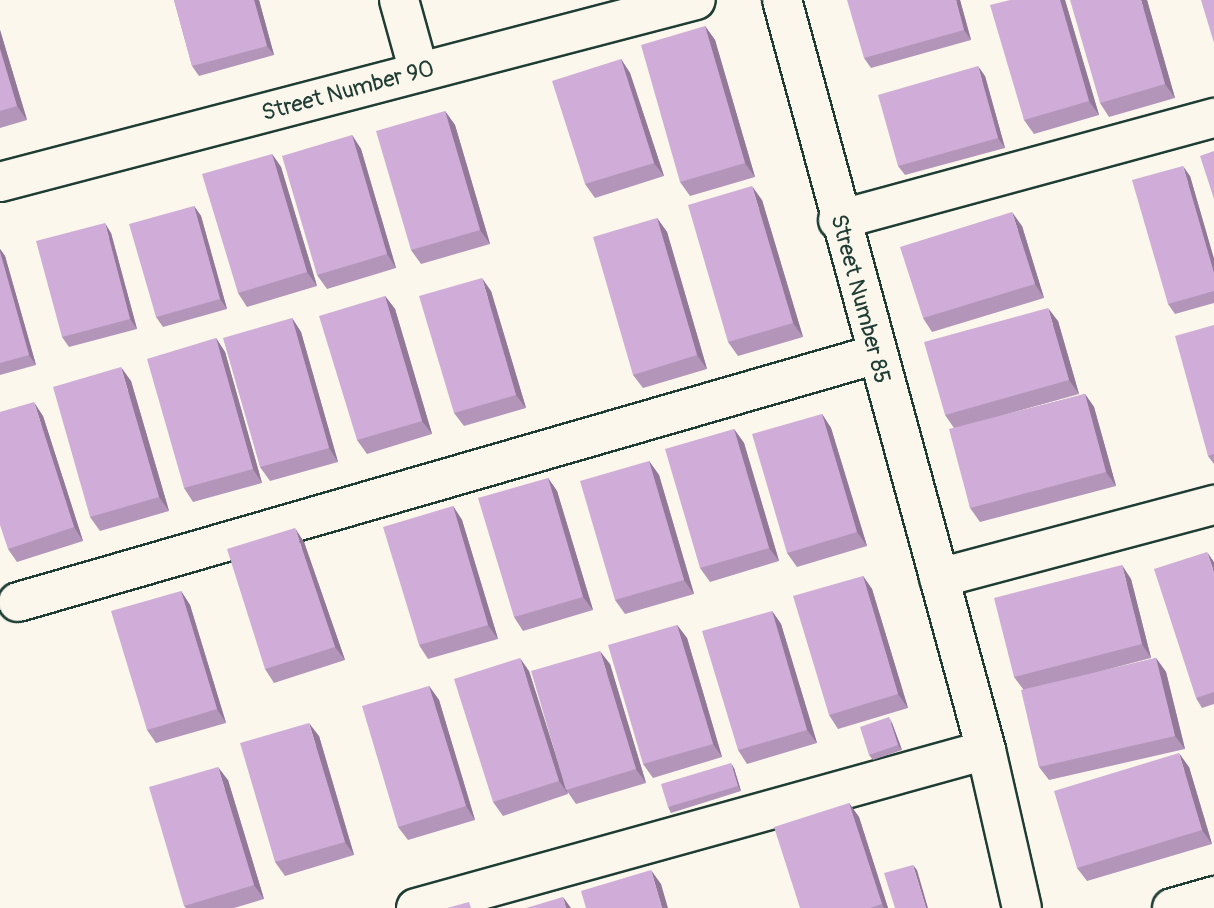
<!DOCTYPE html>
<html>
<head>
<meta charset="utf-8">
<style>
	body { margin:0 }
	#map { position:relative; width:1214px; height:908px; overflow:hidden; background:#fbf7ec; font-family:Pangolin,sans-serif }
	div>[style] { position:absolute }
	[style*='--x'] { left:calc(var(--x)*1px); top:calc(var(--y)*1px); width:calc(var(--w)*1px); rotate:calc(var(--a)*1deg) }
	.roads { filter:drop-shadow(2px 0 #1f3d34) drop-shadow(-2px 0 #1f3d34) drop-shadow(0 2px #1f3d34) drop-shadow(0 -2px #1f3d34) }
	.minor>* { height:38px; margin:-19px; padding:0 19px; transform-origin:19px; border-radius:19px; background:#fbf7ec }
	.wall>* { inset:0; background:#b395ba }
	.shaded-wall>* { inset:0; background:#927997 }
	.building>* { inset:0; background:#d0add8 }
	span { translate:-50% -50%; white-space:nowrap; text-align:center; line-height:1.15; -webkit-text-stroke:6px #fbf7ec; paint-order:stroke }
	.street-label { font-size:23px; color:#1f3d34 }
</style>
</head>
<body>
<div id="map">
	<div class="roads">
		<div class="minor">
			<i style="--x:399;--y:0;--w:75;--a:74.5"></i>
			<i style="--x:782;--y:0;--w:777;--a:74.78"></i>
			<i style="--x:986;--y:750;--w:162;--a:77.2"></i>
			<i style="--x:0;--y:182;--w:719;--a:-14.65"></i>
			<i style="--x:838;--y:220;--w:390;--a:-15.2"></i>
			<i style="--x:939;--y:578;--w:285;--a:-14.9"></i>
			<i style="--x:18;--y:602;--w:891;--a:-16.1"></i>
			<i style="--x:416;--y:908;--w:591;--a:-15.49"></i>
			<i style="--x:1172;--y:908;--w:44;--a:-15.9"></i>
		</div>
	</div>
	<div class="wall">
		<i style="clip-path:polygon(174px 0,259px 0,274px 55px,199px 76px,192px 66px)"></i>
		<i style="clip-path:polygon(960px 0,971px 40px,871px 68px,864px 58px)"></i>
		<i style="clip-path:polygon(1010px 0,1065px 0,1099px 115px,1034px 134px,1024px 120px)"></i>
		<i style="clip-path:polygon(1147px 0,1175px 98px,1109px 117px,1100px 103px)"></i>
		<i style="clip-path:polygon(705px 26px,715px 40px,755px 177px,690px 196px,680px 182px)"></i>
		<i style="clip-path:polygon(0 30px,27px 120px,0 128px)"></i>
		<i style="clip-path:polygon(621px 59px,630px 73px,664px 176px,595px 198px,585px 184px)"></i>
		<i style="clip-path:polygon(985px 76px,1005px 148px,905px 175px,898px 166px)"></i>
		<i style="clip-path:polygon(445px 111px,455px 125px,490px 244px,421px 264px,411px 250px)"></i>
		<i style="clip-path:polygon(352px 135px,361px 149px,396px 268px,327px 289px,317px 275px)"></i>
		<i style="clip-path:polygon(272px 154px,281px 167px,317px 286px,247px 307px,238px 293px)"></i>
		<i style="clip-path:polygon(1190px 176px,1214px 259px,1214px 303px,1175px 314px,1168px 304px)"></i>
		<i style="clip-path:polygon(762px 200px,803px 337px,738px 356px,728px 342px)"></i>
		<i style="clip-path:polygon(194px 206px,201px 216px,227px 309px,163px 327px,156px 317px)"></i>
		<i style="clip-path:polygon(657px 218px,667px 232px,707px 369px,643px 388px,633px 375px)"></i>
		<i style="clip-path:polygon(1022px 226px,1044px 298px,932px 332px,923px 318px)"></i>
		<i style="clip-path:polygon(111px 233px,137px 329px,69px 347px,62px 337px)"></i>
		<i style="clip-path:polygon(0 249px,5px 256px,36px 365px,0 375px)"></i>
		<i style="clip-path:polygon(491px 291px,526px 408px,464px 426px,454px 413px)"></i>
		<i style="clip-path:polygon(385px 296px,395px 309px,432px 434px,367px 454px,357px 440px)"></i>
		<i style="clip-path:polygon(292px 318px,301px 332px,338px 462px,270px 481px,260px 467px)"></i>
		<i style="clip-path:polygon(1058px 321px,1079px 394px,993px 418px,1085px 394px,1094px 407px,1116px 486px,980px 522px,970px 508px,954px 428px,945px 415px)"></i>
		<i style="clip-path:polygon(1214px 325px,1214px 464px,1208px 456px)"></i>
		<i style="clip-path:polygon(216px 338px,225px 352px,262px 483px,193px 502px,184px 488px)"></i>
		<i style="clip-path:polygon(131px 381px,169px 511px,100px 531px,90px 517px)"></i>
		<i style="clip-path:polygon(822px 414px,831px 428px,867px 546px,797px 567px,787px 553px)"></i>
		<i style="clip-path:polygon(43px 416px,83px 541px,17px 562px,8px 549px)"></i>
		<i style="clip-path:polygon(734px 429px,744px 443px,779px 561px,710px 582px,700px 568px)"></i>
		<i style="clip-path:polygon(649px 461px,659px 475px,694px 594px,625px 614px,615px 600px)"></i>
		<i style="clip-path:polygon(548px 478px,557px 491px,593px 610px,523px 631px,514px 617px)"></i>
		<i style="clip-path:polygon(453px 506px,462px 520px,498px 639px,428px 659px,419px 645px)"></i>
		<i style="clip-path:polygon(304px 542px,345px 660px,274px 683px,265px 669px)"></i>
		<i style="clip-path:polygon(1214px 562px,1214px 704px,1202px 708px,1196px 698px)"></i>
		<i style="clip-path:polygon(863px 576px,872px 589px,908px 708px,838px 729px,829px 715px)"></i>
		<i style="clip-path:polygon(1131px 579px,1151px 658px,1094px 673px,1156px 658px,1166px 672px,1185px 749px,1049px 780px,1039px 767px,1023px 689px,1014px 677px)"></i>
		<i style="clip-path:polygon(181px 591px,190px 605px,226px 723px,156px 743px,147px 730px)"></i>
		<i style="clip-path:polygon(772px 611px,781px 624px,817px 743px,747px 764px,738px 750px)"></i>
		<i style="clip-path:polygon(677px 625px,687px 638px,722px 757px,653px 778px,643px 764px)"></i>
		<i style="clip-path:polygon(610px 664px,646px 783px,576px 804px,567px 791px,568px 794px,503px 816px,493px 802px,529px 671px,560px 768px)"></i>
		<i style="clip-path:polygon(429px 686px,439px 700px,475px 820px,408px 840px,398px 827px)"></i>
		<i style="clip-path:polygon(892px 723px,902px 750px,873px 760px,869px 755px)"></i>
		<i style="clip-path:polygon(319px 736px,354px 855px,285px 876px,275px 862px)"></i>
		<i style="clip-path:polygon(1189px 767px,1212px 844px,1087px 881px,1077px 868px)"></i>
		<i style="clip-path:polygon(734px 768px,741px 791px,671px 813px,668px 807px)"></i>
		<i style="clip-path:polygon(228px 780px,264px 899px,234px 908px,186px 908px,184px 906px)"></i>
		<i style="clip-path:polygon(849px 803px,859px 817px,888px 908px,800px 908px)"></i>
	</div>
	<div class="shaded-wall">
		<i style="clip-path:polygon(254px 0,259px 0,274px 55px,267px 46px)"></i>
		<i style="clip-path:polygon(956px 0,960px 0,971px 40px,964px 30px)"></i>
		<i style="clip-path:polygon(1060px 0,1065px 0,1099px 115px,1089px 101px)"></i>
		<i style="clip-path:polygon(1141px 0,1147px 0,1175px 98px,1165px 84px)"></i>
		<i style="clip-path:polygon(705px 26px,715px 40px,755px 177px,745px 163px)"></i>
		<i style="clip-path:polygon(0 30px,27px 120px,17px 106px,0 49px)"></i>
		<i style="clip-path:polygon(621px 59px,630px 73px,664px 176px,654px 163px)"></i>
		<i style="clip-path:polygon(978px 66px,985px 76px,1005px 148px,998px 138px)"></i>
		<i style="clip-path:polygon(445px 111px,455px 125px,490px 244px,480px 230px)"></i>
		<i style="clip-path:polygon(352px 135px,361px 149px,396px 268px,387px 254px)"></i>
		<i style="clip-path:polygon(272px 154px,281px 167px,317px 286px,307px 272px)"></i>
		<i style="clip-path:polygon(1183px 166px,1190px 176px,1214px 259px,1214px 273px)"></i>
		<i style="clip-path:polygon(752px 186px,762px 200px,803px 337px,793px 323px)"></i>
		<i style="clip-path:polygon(194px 206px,201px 216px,227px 309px,220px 299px)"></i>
		<i style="clip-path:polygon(1012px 212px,1022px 226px,1044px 298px,1035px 284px)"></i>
		<i style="clip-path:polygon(657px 218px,667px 232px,707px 369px,697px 355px)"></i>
		<i style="clip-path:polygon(105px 223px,111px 233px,137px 329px,130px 319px)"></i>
		<i style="clip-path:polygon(0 249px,5px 256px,36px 365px,29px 355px,0 252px)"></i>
		<i style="clip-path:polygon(482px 278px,491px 291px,526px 408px,516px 395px)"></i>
		<i style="clip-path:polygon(385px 296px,395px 309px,432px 434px,422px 421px)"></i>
		<i style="clip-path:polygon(1048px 308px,1058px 321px,1079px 394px,1069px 380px)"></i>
		<i style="clip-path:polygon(292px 318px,301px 332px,338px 462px,329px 448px)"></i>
		<i style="clip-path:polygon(216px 338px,225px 352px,262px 483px,253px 469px)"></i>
		<i style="clip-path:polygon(121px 367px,131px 381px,169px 511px,159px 497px)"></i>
		<i style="clip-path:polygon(1085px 394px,1094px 407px,1116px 486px,1106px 472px)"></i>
		<i style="clip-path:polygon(34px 402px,43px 416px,83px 541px,74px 527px)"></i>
		<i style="clip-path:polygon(822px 414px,831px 428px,867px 546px,857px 532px)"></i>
		<i style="clip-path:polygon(734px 429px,744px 443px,779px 561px,769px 548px)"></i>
		<i style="clip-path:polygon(649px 461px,659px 475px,694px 594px,684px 580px)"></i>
		<i style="clip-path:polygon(548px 478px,557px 491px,593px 610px,583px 597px)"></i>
		<i style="clip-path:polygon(453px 506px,462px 520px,498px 639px,488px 625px)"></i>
		<i style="clip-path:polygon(295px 528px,304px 542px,345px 660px,335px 647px)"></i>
		<i style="clip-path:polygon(1207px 552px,1214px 562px,1214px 572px)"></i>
		<i style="clip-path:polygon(1122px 565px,1131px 579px,1151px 658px,1142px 644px)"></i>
		<i style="clip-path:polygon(863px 576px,872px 589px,908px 708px,898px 694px)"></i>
		<i style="clip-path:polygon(181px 591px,190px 605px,226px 723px,217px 709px)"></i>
		<i style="clip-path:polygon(772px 611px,781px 624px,817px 743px,807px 730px)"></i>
		<i style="clip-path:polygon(677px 625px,687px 638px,722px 757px,713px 744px)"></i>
		<i style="clip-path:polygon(600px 651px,610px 664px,646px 783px,636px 769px)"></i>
		<i style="clip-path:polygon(520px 658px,529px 671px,568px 794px,559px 781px)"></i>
		<i style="clip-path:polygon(1156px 658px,1166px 672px,1185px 749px,1175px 736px)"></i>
		<i style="clip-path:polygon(429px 686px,439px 700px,475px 820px,466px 806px)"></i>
		<i style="clip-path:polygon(889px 717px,892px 723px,902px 750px,898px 745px)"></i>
		<i style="clip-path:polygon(309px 723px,319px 736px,354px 855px,345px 842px)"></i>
		<i style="clip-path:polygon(1179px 753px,1189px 767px,1212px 844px,1202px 830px)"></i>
		<i style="clip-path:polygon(731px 763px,734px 768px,741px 791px,738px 786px)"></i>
		<i style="clip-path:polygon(218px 767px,228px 780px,264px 899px,254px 885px)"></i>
		<i style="clip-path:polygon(849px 803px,859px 817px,888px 908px,884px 908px,882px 904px)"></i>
		<i style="clip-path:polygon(913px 865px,917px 870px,928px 908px,926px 908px)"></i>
		<i style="clip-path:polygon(651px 870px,661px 884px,668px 908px,662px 908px)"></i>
		<i style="clip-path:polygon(563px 897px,571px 908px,566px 908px)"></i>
	</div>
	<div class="building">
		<i style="clip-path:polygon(174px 0,254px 0,267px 46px,192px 66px)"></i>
		<i style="clip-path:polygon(847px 0,956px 0,964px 30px,864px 58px)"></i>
		<i style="clip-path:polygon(1010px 0,1060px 0,1089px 101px,1024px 120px,990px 5px)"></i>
		<i style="clip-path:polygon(1070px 0,1141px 0,1165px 84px,1100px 103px)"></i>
		<i style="clip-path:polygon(1201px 0,1214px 0,1214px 43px)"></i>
		<i style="clip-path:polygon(705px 26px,745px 163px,680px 182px,641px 45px)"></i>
		<i style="clip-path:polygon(0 49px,17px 106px,0 111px)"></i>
		<i style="clip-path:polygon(621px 59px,654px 163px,585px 184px,552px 81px)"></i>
		<i style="clip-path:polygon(978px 66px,998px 138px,898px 166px,878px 95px)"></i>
		<i style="clip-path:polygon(445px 111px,480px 230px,411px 250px,376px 131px)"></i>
		<i style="clip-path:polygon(352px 135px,387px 254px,317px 275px,282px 156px)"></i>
		<i style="clip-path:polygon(1214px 151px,1214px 199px,1200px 156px)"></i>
		<i style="clip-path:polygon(272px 154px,307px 272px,238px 293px,202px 174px)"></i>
		<i style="clip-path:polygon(1183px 166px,1214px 273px,1214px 291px,1168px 304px,1132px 180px)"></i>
		<i style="clip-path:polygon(752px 186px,793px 323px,728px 342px,688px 205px)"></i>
		<i style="clip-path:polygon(194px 206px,220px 299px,156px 317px,129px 224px)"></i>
		<i style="clip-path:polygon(1012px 212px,1035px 284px,923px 318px,900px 247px)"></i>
		<i style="clip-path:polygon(657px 218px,697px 355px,633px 375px,593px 237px)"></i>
		<i style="clip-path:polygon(105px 223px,130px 319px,62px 337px,36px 241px)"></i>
		<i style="clip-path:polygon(0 252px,29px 355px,0 363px)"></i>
		<i style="clip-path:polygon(482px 278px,516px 395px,454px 413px,419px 296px)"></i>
		<i style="clip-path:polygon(385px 296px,422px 421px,357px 440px,319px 316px)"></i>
		<i style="clip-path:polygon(1048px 308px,1069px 380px,945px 415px,924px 342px)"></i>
		<i style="clip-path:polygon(292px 318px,329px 448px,260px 467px,223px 338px)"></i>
		<i style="clip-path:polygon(1214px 325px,1214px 454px,1208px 456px,1175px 336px)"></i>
		<i style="clip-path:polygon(216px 338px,253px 469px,184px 488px,147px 359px)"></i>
		<i style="clip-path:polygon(121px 367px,159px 497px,90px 517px,53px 387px)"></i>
		<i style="clip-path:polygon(1085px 394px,1106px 472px,970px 508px,949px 429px)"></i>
		<i style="clip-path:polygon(34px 402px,74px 527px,8px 549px,0 525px,0 412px)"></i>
		<i style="clip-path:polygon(822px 414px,857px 532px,787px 553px,752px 434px)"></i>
		<i style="clip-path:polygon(734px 429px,769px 548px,700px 568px,665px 449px)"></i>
		<i style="clip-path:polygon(649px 461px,684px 580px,615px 600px,580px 481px)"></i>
		<i style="clip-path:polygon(548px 478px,583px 597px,514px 617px,478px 498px)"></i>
		<i style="clip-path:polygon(453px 506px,488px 625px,419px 645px,383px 527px)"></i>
		<i style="clip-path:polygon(295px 528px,335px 647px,265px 669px,227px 549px)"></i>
		<i style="clip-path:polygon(1207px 552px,1214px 572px,1214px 692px,1196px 698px,1154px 569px)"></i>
		<i style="clip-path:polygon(1122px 565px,1142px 644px,1014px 677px,994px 598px)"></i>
		<i style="clip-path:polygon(863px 576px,898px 694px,829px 715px,793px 596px)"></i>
		<i style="clip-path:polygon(181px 591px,217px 709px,147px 730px,111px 611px)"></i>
		<i style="clip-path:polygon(772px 611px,807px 730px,738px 750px,702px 631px)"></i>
		<i style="clip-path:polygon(677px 625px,713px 744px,643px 764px,608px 645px)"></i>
		<i style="clip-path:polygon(600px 651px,636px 769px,566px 790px,531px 671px)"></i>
		<i style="clip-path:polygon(520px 658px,559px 781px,493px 802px,454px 679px)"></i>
		<i style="clip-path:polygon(1156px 658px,1175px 736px,1039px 767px,1021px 690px)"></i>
		<i style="clip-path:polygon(429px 686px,466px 806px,398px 827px,362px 706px)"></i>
		<i style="clip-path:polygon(889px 717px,898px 745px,869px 755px,860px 727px)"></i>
		<i style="clip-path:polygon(309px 723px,345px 842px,275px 862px,240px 743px)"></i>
		<i style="clip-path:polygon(1179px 753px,1202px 830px,1077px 868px,1054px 791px)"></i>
		<i style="clip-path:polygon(731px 763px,738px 786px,668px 807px,661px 784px)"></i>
		<i style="clip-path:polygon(218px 767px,254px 885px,184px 906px,149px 787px)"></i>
		<i style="clip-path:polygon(849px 803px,882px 904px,870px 908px,800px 908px,774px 827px)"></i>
		<i style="clip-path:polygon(913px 865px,926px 908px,895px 908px,884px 873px)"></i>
		<i style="clip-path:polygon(651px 870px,662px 908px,586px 908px,581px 891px)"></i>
		<i style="clip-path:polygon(563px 897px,566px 908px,526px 908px)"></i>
		<i style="clip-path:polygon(469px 902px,471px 908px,447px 908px)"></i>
	</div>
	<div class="street-label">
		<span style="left:348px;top:91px;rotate:-15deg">Street Number 90</span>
		<span style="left:860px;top:299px;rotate:75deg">Street Number 85</span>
	</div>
</div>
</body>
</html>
